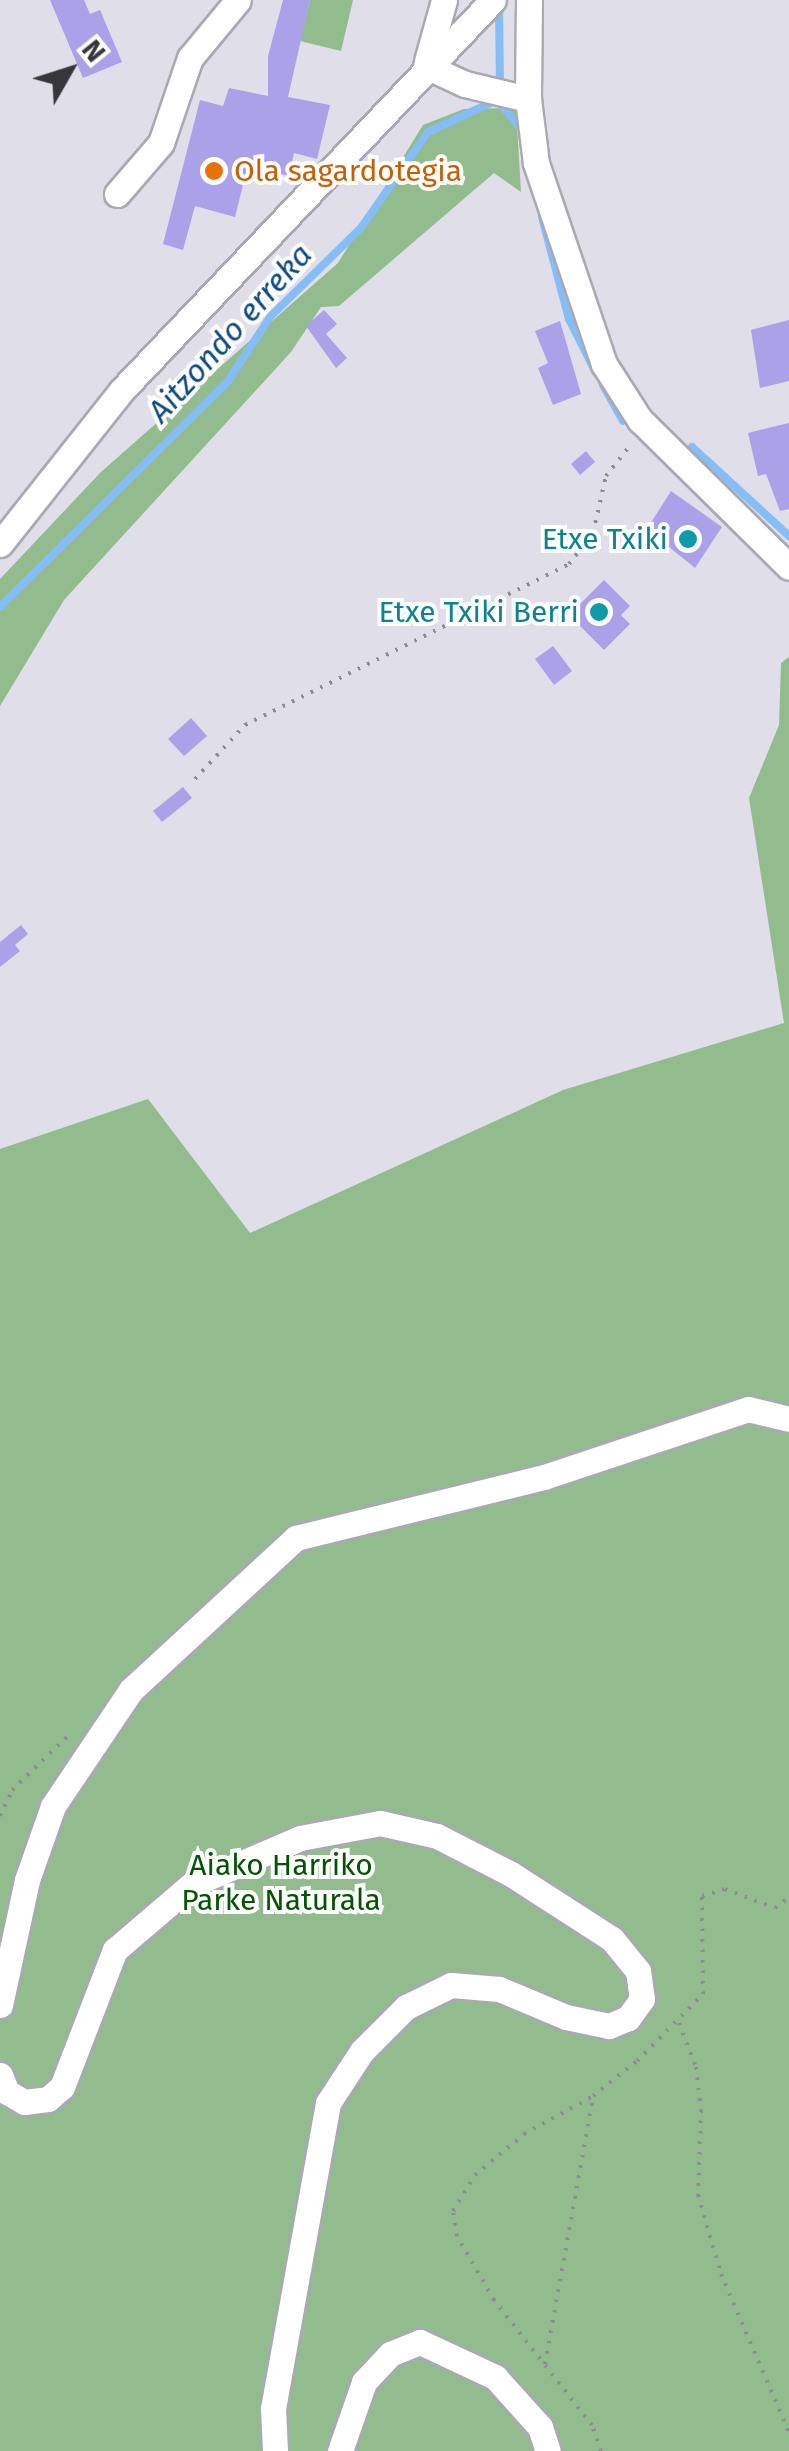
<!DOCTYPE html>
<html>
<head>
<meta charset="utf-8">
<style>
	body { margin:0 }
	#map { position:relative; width:789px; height:2451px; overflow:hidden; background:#dfdee9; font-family:"Fira Sans",sans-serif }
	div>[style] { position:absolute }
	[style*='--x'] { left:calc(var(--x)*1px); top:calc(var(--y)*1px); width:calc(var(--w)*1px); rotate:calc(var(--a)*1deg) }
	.green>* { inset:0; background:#92bb8e }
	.stream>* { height:8px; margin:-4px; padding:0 4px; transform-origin:4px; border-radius:4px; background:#85bdf6 }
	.building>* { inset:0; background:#aaa1e8 }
	.path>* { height:4px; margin-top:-2px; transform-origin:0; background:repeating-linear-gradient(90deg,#8d8c94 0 2.5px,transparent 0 10.5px) }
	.roads { filter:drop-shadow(2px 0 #a9a9b3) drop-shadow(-2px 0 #a9a9b3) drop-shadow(0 2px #a9a9b3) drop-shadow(0 -2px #a9a9b3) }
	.minor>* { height:25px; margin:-12.5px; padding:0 12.5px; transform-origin:12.5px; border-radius:12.5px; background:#fff }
	.dots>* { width:28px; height:28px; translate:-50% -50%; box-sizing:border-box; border:5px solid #fff; border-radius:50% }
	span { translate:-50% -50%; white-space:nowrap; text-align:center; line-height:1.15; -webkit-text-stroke:8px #fff; paint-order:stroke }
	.food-label { font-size:30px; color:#c56008 }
	.left { translate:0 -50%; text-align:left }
	.culture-label { font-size:30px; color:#0d838f }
	.right { translate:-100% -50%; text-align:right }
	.park-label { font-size:30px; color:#035300 }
	.water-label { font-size:32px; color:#0e4b7f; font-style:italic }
	.north { position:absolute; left:20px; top:20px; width:100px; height:100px; -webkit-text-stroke:8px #fff; paint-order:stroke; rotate:51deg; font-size:28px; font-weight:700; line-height:40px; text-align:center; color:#37373b }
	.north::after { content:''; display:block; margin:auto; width:35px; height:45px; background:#37373b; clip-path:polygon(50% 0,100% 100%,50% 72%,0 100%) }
</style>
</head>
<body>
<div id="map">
	<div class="green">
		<i style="clip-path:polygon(310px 0,353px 0,341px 51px,300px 41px)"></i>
		<i style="clip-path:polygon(516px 108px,521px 192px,494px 173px,339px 306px,321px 307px,291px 352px,64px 600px,0 706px,0 579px,101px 472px,338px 263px,423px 125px,464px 109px)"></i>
		<i style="clip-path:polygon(789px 657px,789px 2451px,0 2451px,0 1149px,148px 1099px,250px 1233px,563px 1090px,784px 1023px,749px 798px,779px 725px,781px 663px)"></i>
	</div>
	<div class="stream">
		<i style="--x:499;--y:5;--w:80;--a:89.3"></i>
		<i style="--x:497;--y:100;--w:40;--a:50"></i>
		<i style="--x:542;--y:217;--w:106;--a:75.2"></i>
		<i style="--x:569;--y:319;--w:60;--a:63.4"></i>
		<i style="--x:603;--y:385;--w:41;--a:60.9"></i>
		<i style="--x:692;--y:447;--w:132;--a:42.5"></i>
		<i style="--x:0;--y:607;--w:321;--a:-44.7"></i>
		<i style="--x:228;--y:381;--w:77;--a:-56.7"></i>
		<i style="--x:270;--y:317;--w:127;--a:-44.4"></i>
		<i style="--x:361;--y:228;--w:117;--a:-55.1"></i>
		<i style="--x:428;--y:132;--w:76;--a:-24.9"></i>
	</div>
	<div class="building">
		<i style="clip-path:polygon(50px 0,84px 0,90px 14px,100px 10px,122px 62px,83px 78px)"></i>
		<i style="clip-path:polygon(283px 0,310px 0,288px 97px,330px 105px,317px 159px,294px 153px,289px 176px,248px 165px,235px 217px,195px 206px,183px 250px,163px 244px,200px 100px,223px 106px,229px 88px,268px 96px,268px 56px)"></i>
		<i style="clip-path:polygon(324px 310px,337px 324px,326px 334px,347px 358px,336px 368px,306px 326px)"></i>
		<i style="clip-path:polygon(789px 320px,789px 381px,760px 388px,751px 330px)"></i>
		<i style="clip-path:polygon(560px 321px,581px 394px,553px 405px,538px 368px,548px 363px,535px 331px)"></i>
		<i style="clip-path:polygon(789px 423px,789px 509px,780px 511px,766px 474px,758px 476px,748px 433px)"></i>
		<i style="clip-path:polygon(586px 451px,595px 462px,580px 475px,571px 464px)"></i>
		<i style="clip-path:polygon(671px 491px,722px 527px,695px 568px,647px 529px)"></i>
		<i style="clip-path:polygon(604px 580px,630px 606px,621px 615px,630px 624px,604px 650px,569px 615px)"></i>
		<i style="clip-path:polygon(553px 646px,572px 671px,554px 685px,535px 659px)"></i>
		<i style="clip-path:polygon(191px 718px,207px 736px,184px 756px,168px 739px)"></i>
		<i style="clip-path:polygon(183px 787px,192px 798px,162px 822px,153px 811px)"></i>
		<i style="clip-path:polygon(21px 925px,28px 934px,15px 945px,20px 951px,0 967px,0 942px)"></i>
	</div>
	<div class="path">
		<i style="--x:195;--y:779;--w:74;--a:-47.2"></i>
		<i style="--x:245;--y:725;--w:362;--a:-26.4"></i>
		<i style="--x:569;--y:564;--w:39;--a:-52"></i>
		<i style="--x:593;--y:533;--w:58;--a:-77.2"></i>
		<i style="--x:606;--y:476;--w:41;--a:-52"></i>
		<i style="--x:0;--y:1816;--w:29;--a:-65"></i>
		<i style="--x:12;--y:1790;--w:81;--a:-44"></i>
		<i style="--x:679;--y:2023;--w:47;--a:68.9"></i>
		<i style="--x:696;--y:2067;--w:43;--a:83.4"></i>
		<i style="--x:701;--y:2110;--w:85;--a:92"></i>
		<i style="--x:698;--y:2195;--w:82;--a:73.8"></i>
		<i style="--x:721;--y:2274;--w:173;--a:66.8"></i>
		<i style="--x:545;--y:2364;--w:270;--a:-79.8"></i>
		<i style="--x:601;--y:2451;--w:28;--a:-109"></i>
		<i style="--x:592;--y:2425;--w:159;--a:-128.1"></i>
		<i style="--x:494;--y:2300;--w:74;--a:-120"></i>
		<i style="--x:457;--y:2236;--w:25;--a:-99"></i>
		<i style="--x:453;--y:2211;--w:42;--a:-58.6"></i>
		<i style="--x:475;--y:2175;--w:64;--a:-39.9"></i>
		<i style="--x:524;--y:2134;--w:79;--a:-28.8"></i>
		<i style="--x:593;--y:2096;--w:56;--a:-38.5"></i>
		<i style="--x:637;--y:2061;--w:94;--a:-45.4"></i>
		<i style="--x:703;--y:1994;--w:98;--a:-90.6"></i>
		<i style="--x:702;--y:1896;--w:24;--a:-17"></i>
		<i style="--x:725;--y:1889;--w:53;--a:20.8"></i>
		<i style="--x:775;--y:1908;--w:18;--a:-38"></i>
	</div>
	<div class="roads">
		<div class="minor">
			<i style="--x:529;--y:0;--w:99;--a:90.6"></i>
			<i style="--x:528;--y:99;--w:64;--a:82.9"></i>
			<i style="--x:536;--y:163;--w:212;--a:71.3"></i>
			<i style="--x:604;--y:364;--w:67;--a:57.3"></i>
			<i style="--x:640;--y:420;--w:209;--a:44.6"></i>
			<i style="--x:427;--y:61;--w:63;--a:-74.4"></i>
			<i style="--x:426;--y:66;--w:43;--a:24.8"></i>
			<i style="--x:465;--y:84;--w:65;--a:13.4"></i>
			<i style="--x:117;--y:194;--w:67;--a:-49.2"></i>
			<i style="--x:161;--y:143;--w:90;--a:-71.2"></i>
			<i style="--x:190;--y:58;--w:75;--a:-50.4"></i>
			<i style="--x:0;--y:544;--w:196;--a:-51.6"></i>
			<i style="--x:122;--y:390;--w:538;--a:-46.43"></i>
			<i style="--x:0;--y:2005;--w:128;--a:-77.8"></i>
			<i style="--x:27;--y:1880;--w:78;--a:-70.6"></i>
			<i style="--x:53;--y:1806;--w:140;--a:-56.1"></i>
			<i style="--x:131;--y:1690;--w:224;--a:-42.7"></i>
			<i style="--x:296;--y:1538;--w:255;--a:-13.8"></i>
			<i style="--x:544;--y:1477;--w:215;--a:-18.4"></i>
			<i style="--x:748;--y:1409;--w:42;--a:13.7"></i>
			<i style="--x:0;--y:2075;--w:18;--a:68"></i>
			<i style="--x:7;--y:2092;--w:20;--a:30"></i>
			<i style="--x:24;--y:2102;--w:24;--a:-7"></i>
			<i style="--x:48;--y:2099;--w:18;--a:-41"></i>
			<i style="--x:62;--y:2087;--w:147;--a:-68.9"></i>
			<i style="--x:115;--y:1950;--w:100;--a:-40.5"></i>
			<i style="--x:191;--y:1885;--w:119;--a:-23.3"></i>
			<i style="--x:300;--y:1838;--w:81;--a:-10.6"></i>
			<i style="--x:380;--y:1823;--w:58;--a:12.8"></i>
			<i style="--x:437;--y:1836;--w:83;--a:27.2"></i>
			<i style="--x:511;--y:1874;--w:120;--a:32.8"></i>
			<i style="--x:612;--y:1939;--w:41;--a:50.9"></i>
			<i style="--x:638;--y:1971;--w:28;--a:82"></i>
			<i style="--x:642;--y:1999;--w:24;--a:126"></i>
			<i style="--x:628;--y:2018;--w:21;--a:157"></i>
			<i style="--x:609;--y:2026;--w:44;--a:-168.2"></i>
			<i style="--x:566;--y:2017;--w:73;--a:-157.3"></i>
			<i style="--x:499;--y:1989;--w:48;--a:-175.2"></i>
			<i style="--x:451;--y:1985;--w:50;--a:153.9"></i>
			<i style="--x:406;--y:2007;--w:62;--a:135"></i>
			<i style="--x:362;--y:2051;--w:62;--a:123.2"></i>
			<i style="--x:328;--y:2103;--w:310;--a:100.2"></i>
			<i style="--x:273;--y:2408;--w:43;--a:87.3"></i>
			<i style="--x:340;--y:2451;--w:73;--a:-70.8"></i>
			<i style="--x:364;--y:2382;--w:38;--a:-47"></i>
			<i style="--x:390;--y:2354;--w:32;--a:-22"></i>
			<i style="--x:420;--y:2342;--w:83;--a:25"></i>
			<i style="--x:495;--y:2377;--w:67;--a:48"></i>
			<i style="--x:540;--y:2427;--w:25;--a:72"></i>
		</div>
	</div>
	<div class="dots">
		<i style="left:214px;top:171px;background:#e8710a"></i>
		<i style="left:688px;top:539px;background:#0f9aa8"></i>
		<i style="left:599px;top:612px;background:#0f9aa8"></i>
	</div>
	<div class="food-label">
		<span class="left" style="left:234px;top:171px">Ola sagardotegia</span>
	</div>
	<div class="culture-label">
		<span class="right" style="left:668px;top:539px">Etxe Txiki</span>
		<span class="right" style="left:579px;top:612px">Etxe Txiki Berri</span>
	</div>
	<div class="park-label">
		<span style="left:281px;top:1882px">Aiako Harriko<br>Parke Naturala</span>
	</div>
	<div class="water-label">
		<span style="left:230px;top:333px;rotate:-48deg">Aitzondo erreka</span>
	</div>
	<div class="north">N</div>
</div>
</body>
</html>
